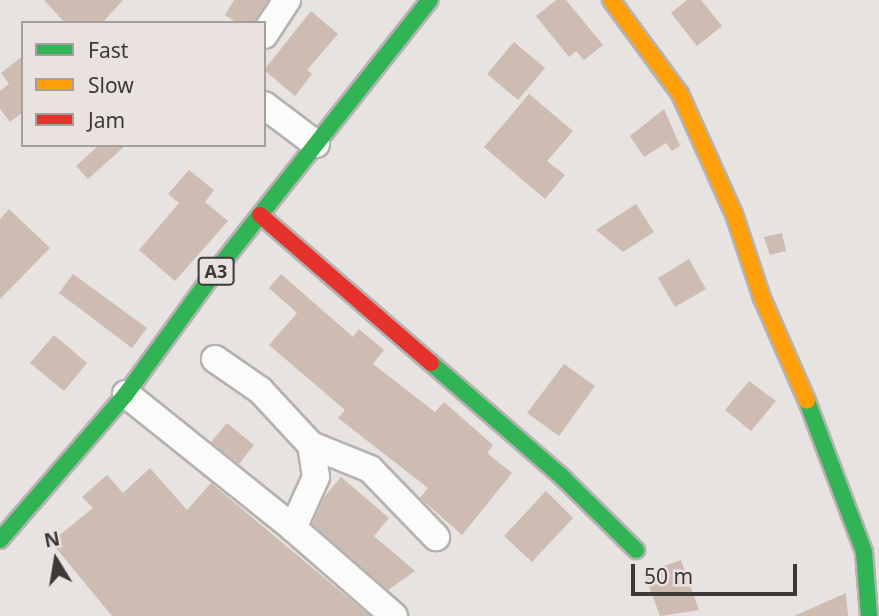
<!DOCTYPE html>
<html>
<head>
<meta charset="utf-8">
<style>
	body { margin:0 }
	#map { position:relative; width:879px; height:616px; overflow:hidden; background:#e7e3e1; font-family:"Noto Sans",sans-serif }
	div>[style] { position:absolute }
	[style*='--x'] { left:calc(var(--x)*1px); top:calc(var(--y)*1px); width:calc(var(--w)*1px); rotate:calc(var(--a)*1deg) }
	.building>* { inset:0; background:#cebbb2 }
	.roads { filter:drop-shadow(2px 0 #b5b2b1) drop-shadow(-2px 0 #b5b2b1) drop-shadow(0 2px #b5b2b1) drop-shadow(0 -2px #b5b2b1) }
	.street>* { height:26px; margin:-13px; padding:0 13px; transform-origin:13px; border-radius:13px; background:#fbfbfa }
	.fast>* { height:16px; margin:-8px; padding:0 8px; transform-origin:8px; border-radius:8px; background:#30b455 }
	.slow>* { height:16px; margin:-8px; padding:0 8px; transform-origin:8px; border-radius:8px; background:#ff9f0a }
	.jam>* { height:16px; margin:-8px; padding:0 8px; transform-origin:8px; border-radius:8px; background:#e5322d }
	span { translate:-50% -50%; white-space:nowrap; text-align:center; line-height:1.15; -webkit-text-stroke:6px #e9e2df; paint-order:stroke }
	.shield-label span { padding:2px 5px; background:#e9e2df; border:2px solid; border-radius:5px; -webkit-text-stroke-width:0 }
	.shield-label { font-size:18px; color:#3c3938; font-weight:700 }
	.legend { position:absolute; left:21px; top:21px; width:245px; height:126px; box-sizing:border-box; background:#e9e2df; border:2px solid #a49e9c; margin:0; padding:9px 12px; list-style:none; font-size:21px; color:#3c3938 }
	.legend li { display:flex; align-items:center; gap:14px; height:35px }
	.legend b { width:35px; border:2px solid #a49e9c }
	.north { position:absolute; left:21px; top:525px; width:70px; height:70px; -webkit-text-stroke:5px #e9e2df; paint-order:stroke; rotate:349deg; font-size:19px; font-weight:700; line-height:28px; text-align:center; color:#3c3938 }
	.north::after { content:''; display:block; margin:auto; width:24px; height:32px; background:#3c3938; clip-path:polygon(50% 0,100% 100%,50% 72%,0 100%) }
	.scale { position:absolute; left:631px; top:564px; width:166px; height:32px; box-sizing:border-box; border:4px solid #3c3938; border-top:0; padding-left:9px; font-size:21px; line-height:24px; white-space:nowrap; color:#3c3938; -webkit-text-stroke:5px #e9e2df; paint-order:stroke }
</style>
</head>
<body>
<div id="map">
	<div class="building">
		<i style="clip-path:polygon(44px 0,123px 0,102px 23px,65px 23px)"></i>
		<i style="clip-path:polygon(234px 0,268px 0,253px 23px,237px 23px,225px 15px)"></i>
		<i style="clip-path:polygon(556px 0,566px 0,603px 45px,584px 60px,576px 51px,569px 57px,536px 16px)"></i>
		<i style="clip-path:polygon(687px 0,701px 0,722px 26px,697px 46px,671px 13px)"></i>
		<i style="clip-path:polygon(311px 11px,338px 34px,307px 70px,312px 74px,295px 96px,264px 70px)"></i>
		<i style="clip-path:polygon(514px 42px,545px 68px,518px 100px,487px 74px)"></i>
		<i style="clip-path:polygon(23px 56px,23px 112px,10px 122px,0 109px,0 91px,9px 84px,1px 73px)"></i>
		<i style="clip-path:polygon(529px 94px,573px 131px,547px 161px,565px 175px,545px 199px,484px 147px)"></i>
		<i style="clip-path:polygon(664px 109px,680px 146px,672px 151px,666px 143px,644px 157px,630px 136px)"></i>
		<i style="clip-path:polygon(99px 145px,126px 145px,88px 179px,76px 166px)"></i>
		<i style="clip-path:polygon(189px 170px,214px 190px,205px 202px,228px 221px,175px 281px,139px 250px,179px 203px,168px 194px)"></i>
		<i style="clip-path:polygon(636px 204px,654px 232px,623px 252px,596px 230px)"></i>
		<i style="clip-path:polygon(9px 209px,50px 248px,0 299px,0 219px)"></i>
		<i style="clip-path:polygon(782px 233px,786px 251px,770px 255px,764px 237px)"></i>
		<i style="clip-path:polygon(689px 259px,706px 289px,675px 307px,658px 278px)"></i>
		<i style="clip-path:polygon(73px 274px,147px 328px,132px 348px,59px 293px)"></i>
		<i style="clip-path:polygon(281px 274px,353px 337px,359px 329px,384px 350px,373px 364px,435px 412px,444px 402px,493px 445px,487px 453px,512px 473px,462px 535px,420px 498px,428px 488px,338px 418px,345px 410px,269px 345px,297px 313px,269px 288px)"></i>
		<i style="clip-path:polygon(54px 335px,87px 363px,64px 391px,30px 363px)"></i>
		<i style="clip-path:polygon(564px 364px,595px 386px,559px 436px,527px 413px)"></i>
		<i style="clip-path:polygon(749px 381px,776px 401px,751px 431px,725px 410px)"></i>
		<i style="clip-path:polygon(227px 423px,254px 445px,239px 464px,211px 442px)"></i>
		<i style="clip-path:polygon(150px 468px,187px 510px,211px 483px,370px 616px,112px 616px,51px 542px,93px 508px,82px 497px,107px 475px,123px 493px)"></i>
		<i style="clip-path:polygon(341px 477px,389px 518px,374px 536px,415px 571px,388px 590px,312px 524px,325px 496px)"></i>
		<i style="clip-path:polygon(546px 491px,573px 518px,532px 562px,504px 536px)"></i>
		<i style="clip-path:polygon(681px 560px,699px 610px,660px 616px,644px 573px)"></i>
		<i style="clip-path:polygon(846px 593px,848px 616px,794px 616px)"></i>
	</div>
	<div class="roads">
		<div class="street">
			<i style="--x:264;--y:35;--w:42;--a:-56.7"></i>
			<i style="--x:264;--y:105;--w:65;--a:36.9"></i>
			<i style="--x:215;--y:359;--w:55;--a:34.6"></i>
			<i style="--x:260;--y:390;--w:75;--a:47.2"></i>
			<i style="--x:311;--y:445;--w:32;--a:81"></i>
			<i style="--x:316;--y:477;--w:56;--a:114.3"></i>
			<i style="--x:293;--y:528;--w:134;--a:41.1"></i>
			<i style="--x:126;--y:394;--w:214;--a:38.7"></i>
			<i style="--x:311;--y:445;--w:64;--a:22.1"></i>
			<i style="--x:370;--y:469;--w:95;--a:45.9"></i>
		</div>
		<div class="fast">
			<i style="--x:431;--y:363;--w:174;--a:41"></i>
			<i style="--x:562;--y:477;--w:104;--a:44.6"></i>
			<i style="--x:807;--y:401;--w:161;--a:69.3"></i>
			<i style="--x:864;--y:552;--w:64;--a:85.5"></i>
			<i style="--x:0;--y:540;--w:193;--a:-49.2"></i>
			<i style="--x:126;--y:394;--w:145;--a:-54"></i>
			<i style="--x:211;--y:277;--w:353;--a:-51.7"></i>
		</div>
		<div class="slow">
			<i style="--x:611;--y:0;--w:117;--a:53.7"></i>
			<i style="--x:680;--y:94;--w:132;--a:65.8"></i>
			<i style="--x:734;--y:214;--w:89;--a:71.6"></i>
			<i style="--x:762;--y:298;--w:112;--a:66.4"></i>
		</div>
		<div class="jam">
			<i style="--x:260;--y:215;--w:226;--a:40.9"></i>
		</div>
	</div>
	<div class="shield-label">
		<span style="left:216px;top:271px">A3</span>
	</div>
	<ul class="legend">
	<li><b style="height:9px;background:#30b455"></b>Fast</li>
	<li><b style="height:9px;background:#ff9f0a"></b>Slow</li>
	<li><b style="height:9px;background:#e5322d"></b>Jam</li>
	</ul>
	<div class="north">N</div>
	<div class="scale">50 m</div>
</div>
</body>
</html>
